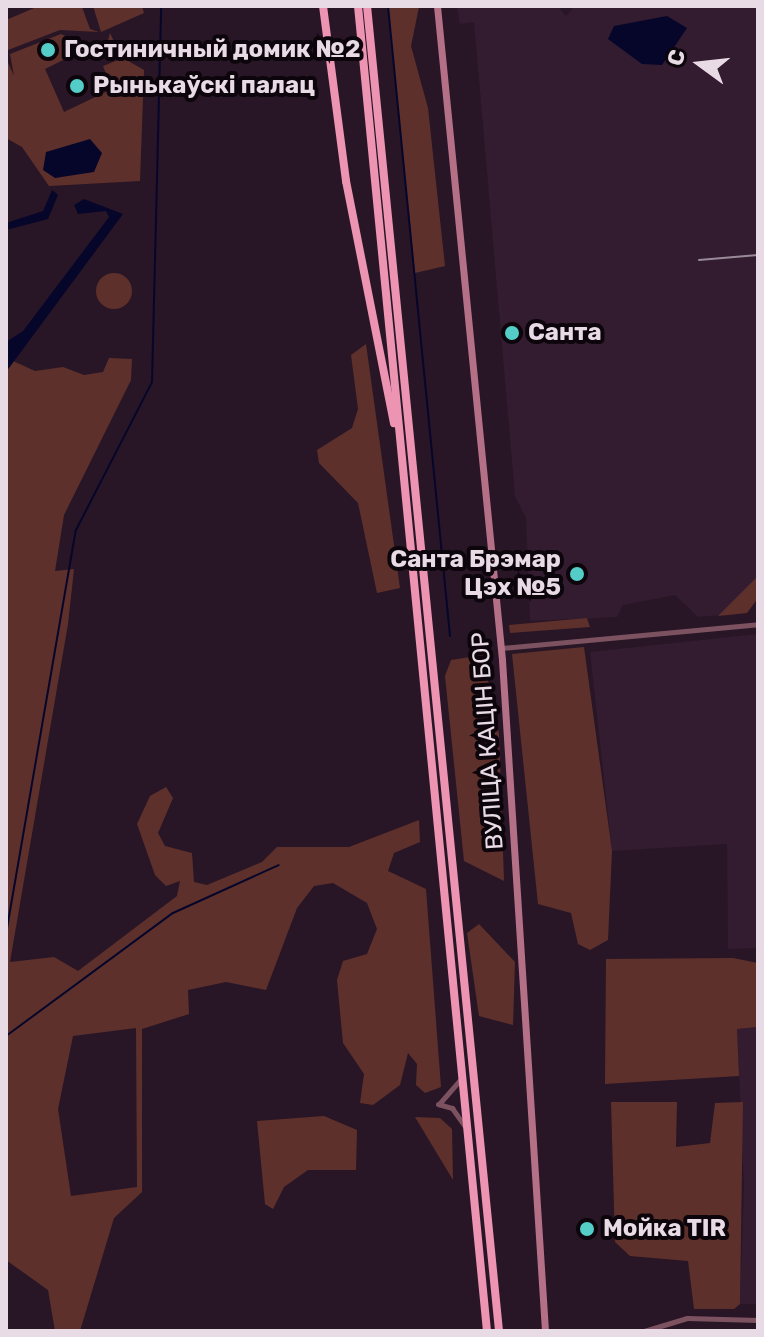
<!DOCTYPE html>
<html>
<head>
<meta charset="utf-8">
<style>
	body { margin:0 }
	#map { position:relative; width:764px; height:1337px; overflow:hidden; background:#281626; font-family:Rubik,sans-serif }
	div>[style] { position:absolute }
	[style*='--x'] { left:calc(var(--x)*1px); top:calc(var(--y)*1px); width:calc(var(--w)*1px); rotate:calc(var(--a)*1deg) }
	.built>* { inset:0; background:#331b30 }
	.green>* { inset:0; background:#5e302b }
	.round { border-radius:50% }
	.water>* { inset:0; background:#06062b }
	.stream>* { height:2px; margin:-1px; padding:0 1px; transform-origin:1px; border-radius:1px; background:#06062b }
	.minor>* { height:5px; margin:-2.5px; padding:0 2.5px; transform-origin:2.5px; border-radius:2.5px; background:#7d5260 }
	.secondary>* { height:7px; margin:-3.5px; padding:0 3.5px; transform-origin:3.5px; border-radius:3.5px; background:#b47086 }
	.trunk>* { height:8px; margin:-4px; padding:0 4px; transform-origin:4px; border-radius:4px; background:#ec94b2 }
	.rail>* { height:2px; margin:-1px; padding:0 1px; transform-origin:1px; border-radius:1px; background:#998a97 }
	.dots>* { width:22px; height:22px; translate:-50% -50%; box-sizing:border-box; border:4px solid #0c050b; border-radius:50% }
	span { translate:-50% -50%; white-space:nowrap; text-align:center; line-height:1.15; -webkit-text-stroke:8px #0c050b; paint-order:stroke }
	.poi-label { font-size:24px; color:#e8dbe6; font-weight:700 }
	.left { translate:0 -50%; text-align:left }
	.right { translate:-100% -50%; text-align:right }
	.street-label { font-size:24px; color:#e8dbe6 }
	.frame { position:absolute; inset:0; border:8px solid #e8dbe6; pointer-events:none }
	.north { position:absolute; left:660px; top:24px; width:80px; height:80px; -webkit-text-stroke:6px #0c050b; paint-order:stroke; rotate:285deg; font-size:22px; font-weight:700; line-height:32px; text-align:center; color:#e8dbe6 }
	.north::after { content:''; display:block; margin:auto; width:28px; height:36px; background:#e8dbe6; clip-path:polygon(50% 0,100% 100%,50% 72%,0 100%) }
</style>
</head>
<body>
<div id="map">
	<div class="built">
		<i style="clip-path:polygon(457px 6px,557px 6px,566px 16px,575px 6px,758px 6px,758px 598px,747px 613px,698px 617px,675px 595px,623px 605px,617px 617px,530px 621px,526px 518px,515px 496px,475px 33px,474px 22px,460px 24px)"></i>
		<i style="clip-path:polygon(758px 634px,758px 948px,728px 949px,727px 844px,612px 851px,590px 652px)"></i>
		<i style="clip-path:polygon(758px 1027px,758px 1304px,740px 1304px,744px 1185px,737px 1029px)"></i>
	</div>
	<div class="green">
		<i style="clip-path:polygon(39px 6px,82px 7px,90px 29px,99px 32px,60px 30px,8px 50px,6px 20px)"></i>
		<i style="clip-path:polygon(93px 6px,142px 6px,144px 13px,101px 32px)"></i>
		<i style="clip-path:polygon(388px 6px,419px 7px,411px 46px,428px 108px,445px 266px,415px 273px)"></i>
		<i style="clip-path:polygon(110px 33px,118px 50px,100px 58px,93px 41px,107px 44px)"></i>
		<i style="clip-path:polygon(61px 34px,89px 47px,45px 69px,64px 112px,112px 89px,103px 66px,123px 58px,144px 70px,140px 181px,49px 186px,22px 147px,6px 138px,6px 58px,14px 76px,10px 54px)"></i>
		<i class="round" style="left:96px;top:273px;width:36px;height:36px"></i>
		<i style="clip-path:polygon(366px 344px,400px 588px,377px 593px,358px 503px,319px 463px,317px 450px,352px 428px,358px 409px,351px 355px)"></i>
		<i style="clip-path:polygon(evenodd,109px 358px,132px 359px,131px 380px,64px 515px,55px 571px,74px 569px,68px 624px,10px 962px,54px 957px,78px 971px,177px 896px,180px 881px,166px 886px,155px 875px,137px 824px,150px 796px,166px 787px,173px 798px,158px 833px,165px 846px,192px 853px,194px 882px,207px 885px,262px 862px,277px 847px,349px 847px,419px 820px,420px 842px,394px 853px,388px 871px,426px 889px,441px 1087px,425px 1093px,416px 1085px,417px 1064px,408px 1053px,400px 1085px,373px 1105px,360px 1103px,364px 1074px,343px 1043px,337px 980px,343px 961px,367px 954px,377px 929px,367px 903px,333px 883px,314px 886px,297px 908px,266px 990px,226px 982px,188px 990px,189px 1014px,142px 1029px,142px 1192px,114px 1218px,80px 1331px,55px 1331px,48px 1290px,6px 1260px,6px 372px,13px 361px,35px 371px,63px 367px,84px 375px,103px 372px,109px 358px,136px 1028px,137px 1187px,71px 1196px,58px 1109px,73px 1036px,136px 1028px)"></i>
		<i style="clip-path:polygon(758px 576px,758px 598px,747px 613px,718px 616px)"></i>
		<i style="clip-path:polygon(587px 618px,590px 627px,510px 633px,509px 625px)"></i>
		<i style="clip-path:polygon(584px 647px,612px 851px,608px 940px,590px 950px,578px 944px,571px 913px,538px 904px,512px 654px)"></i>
		<i style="clip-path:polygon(483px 655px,499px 734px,504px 881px,464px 861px,445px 676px,451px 660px)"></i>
		<i style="clip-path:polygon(479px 924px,515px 962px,513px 1025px,479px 1016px,467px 933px)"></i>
		<i style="clip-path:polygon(733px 958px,758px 963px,758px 1027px,737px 1029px,739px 1076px,605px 1084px,606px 959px)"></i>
		<i style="clip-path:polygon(611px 1102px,677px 1102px,676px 1147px,710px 1143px,715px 1103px,743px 1102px,740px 1304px,734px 1309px,694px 1309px,688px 1261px,630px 1256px,615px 1242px)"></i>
		<i style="clip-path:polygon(324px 1116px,357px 1130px,356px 1170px,308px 1170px,284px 1187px,273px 1209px,265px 1204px,257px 1121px)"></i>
		<i style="clip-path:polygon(415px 1117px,440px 1118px,452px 1129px,453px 1180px)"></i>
	</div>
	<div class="water">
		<i style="clip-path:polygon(667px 16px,687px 28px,662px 65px,642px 64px,608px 39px,614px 26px)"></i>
		<i style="clip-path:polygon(90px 139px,102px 153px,94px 172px,55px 178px,43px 170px,46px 152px)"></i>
		<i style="clip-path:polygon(52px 190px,58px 195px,48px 219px,6px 230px,6px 223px,43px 211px)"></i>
		<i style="clip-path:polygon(84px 199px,123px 214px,6px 372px,6px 342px,23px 331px,109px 217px,106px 211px,78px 214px,74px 205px)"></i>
	</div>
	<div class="stream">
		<i style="--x:388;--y:6;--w:633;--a:84.38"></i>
		<i style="--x:6;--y:934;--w:410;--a:-80.2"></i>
		<i style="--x:76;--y:530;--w:166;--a:-62.8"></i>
		<i style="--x:152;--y:382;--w:376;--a:-88.6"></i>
		<i style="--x:6;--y:1036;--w:207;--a:-36.4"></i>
		<i style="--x:173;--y:913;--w:116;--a:-24.4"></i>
	</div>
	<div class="minor">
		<i style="--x:501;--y:648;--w:258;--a:-5.3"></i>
		<i style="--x:438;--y:1104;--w:15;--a:16"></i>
		<i style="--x:452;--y:1108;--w:24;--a:55"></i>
		<i style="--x:439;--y:1104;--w:32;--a:-49"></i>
		<i style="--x:644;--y:1331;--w:45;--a:-16.8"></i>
		<i style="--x:687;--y:1318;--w:71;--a:1.6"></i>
	</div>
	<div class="secondary">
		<i style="--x:437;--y:6;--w:657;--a:84.32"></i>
		<i style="--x:502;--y:660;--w:672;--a:86.33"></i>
	</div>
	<div class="trunk">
		<i style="--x:323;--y:6;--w:177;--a:82.5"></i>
		<i style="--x:346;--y:181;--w:247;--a:78.8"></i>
		<i style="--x:358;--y:6;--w:1331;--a:84.44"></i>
		<i style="--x:367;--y:6;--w:1332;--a:84.31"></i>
	</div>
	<div class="rail">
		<i style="--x:699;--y:260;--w:59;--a:-4.8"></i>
	</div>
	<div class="dots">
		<i style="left:48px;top:50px;background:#54cdc8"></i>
		<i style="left:77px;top:86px;background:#54cdc8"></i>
		<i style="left:512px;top:333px;background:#54cdc8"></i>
		<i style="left:577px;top:574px;background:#54cdc8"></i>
		<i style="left:587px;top:1229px;background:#54cdc8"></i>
	</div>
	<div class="poi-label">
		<span class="left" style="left:64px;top:50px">Гостиничный домик №2</span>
		<span class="left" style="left:93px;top:86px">Рынькаўскi палац</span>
		<span class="left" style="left:528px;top:333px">Санта</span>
		<span class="right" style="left:561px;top:574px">Санта Брэмар<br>Цэх №5</span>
		<span class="left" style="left:603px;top:1229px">Мойка TIR</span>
	</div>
	<div class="street-label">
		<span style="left:488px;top:741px;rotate:-94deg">ВУЛІЦА КАЦІН БОР</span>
	</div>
	<div class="frame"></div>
	<div class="north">С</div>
</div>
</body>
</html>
